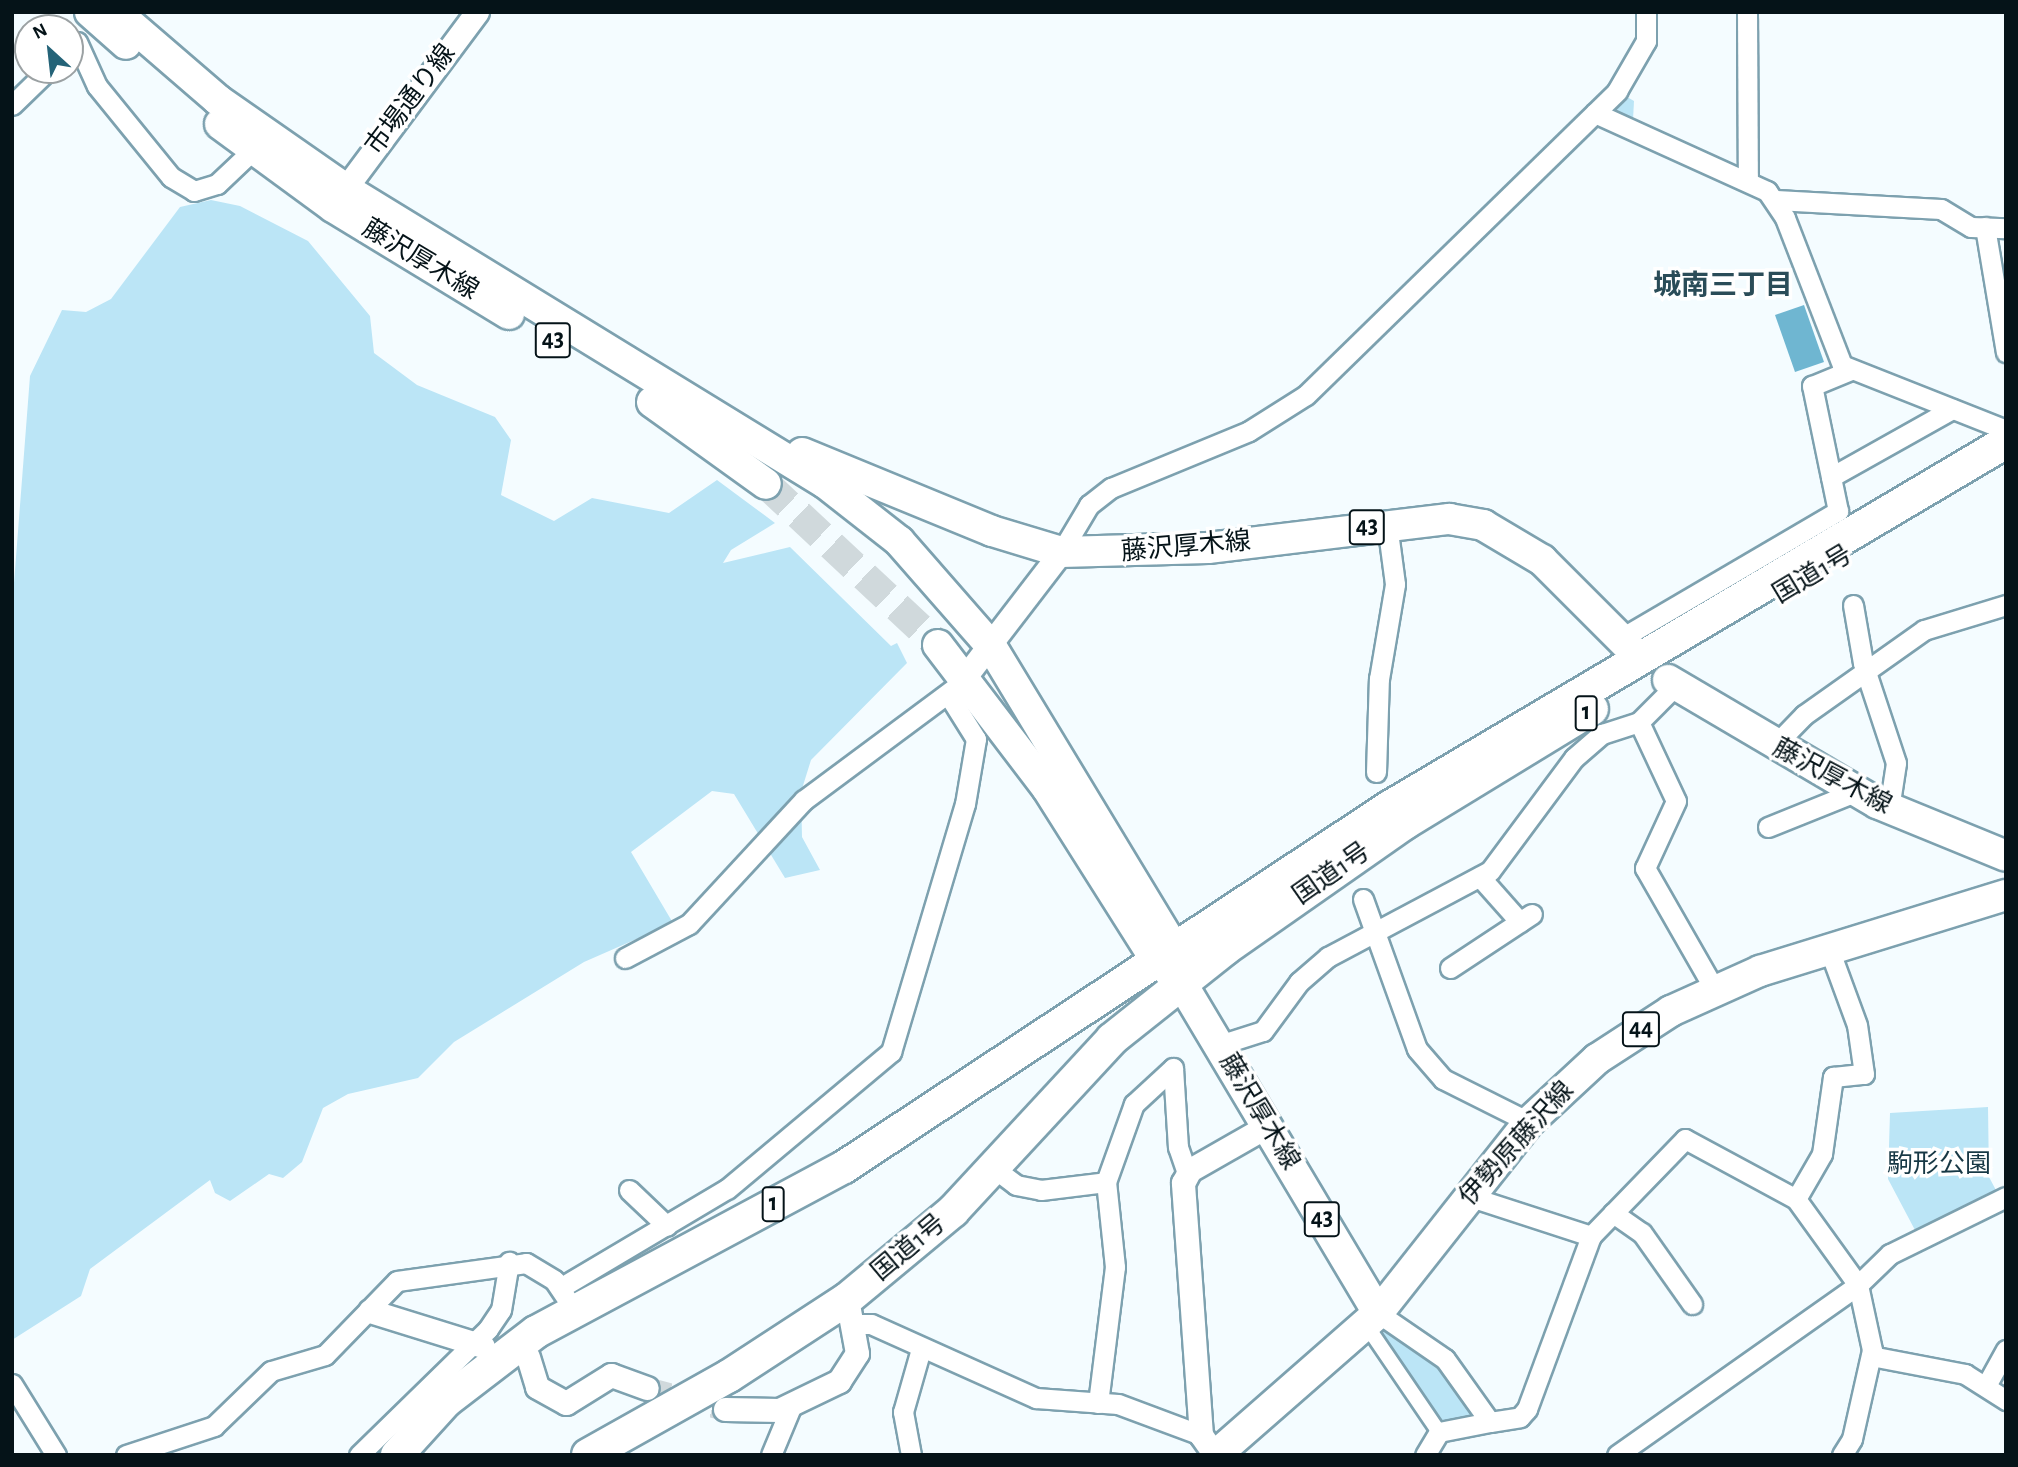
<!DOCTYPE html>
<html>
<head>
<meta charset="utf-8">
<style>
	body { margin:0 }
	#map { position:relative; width:2018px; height:1467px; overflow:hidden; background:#f4fcff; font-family:"Alegreya Sans","Noto Sans JP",sans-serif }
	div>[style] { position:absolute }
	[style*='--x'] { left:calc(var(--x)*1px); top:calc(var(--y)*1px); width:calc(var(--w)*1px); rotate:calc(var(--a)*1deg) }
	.green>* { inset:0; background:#bbe5f6 }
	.water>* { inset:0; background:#6fb6d1 }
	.tertiary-tunnel>* { height:23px; margin-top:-11.5px; transform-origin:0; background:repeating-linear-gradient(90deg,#d0d9dc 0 23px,transparent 0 34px) }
	.primary-tunnel>* { height:30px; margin-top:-15px; transform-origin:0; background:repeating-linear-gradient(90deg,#d0d9dc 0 30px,transparent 0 45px) }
	.roads { filter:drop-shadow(2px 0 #7da1af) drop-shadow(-2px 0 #7da1af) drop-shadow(0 2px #7da1af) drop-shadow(0 -2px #7da1af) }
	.pedestrian>* { height:14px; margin:-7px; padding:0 7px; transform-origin:7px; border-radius:7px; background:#fff }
	.minor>* { height:19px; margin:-9.5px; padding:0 9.5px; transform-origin:9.5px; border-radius:9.5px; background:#fff }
	.tertiary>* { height:23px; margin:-11.5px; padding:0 11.5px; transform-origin:11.5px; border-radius:11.5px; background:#fff }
	.primary>* { height:30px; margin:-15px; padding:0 15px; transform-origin:15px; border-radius:15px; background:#fff }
	.trunk>* { height:32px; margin:-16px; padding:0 16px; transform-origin:16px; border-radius:16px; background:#fff }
	span { translate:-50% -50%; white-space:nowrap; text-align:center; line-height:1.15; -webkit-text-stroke:7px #fff; paint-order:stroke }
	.shield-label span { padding:2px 5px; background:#fff; border:2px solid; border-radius:5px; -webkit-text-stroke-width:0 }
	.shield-label { font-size:24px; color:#051318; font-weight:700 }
	.street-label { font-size:26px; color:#051318 }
	.park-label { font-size:26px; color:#173845 }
	.neighbourhood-label { font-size:28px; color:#2a4c58; font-weight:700 }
	.frame { position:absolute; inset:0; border:14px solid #051318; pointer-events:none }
	.north { position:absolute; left:14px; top:14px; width:70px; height:70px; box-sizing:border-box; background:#fff; border:2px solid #9ba1a3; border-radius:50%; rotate:333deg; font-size:19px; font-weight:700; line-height:28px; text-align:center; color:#051318 }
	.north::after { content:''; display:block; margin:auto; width:24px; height:32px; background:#246378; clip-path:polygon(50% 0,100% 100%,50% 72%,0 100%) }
</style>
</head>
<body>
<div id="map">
	<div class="green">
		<i style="clip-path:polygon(1622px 94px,1634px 101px,1633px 120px,1604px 111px)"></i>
		<i style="clip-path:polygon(211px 200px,240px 206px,308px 241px,370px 316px,374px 353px,417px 385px,495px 417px,511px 440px,501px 495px,554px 521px,592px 498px,669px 513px,717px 480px,775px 523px,731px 550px,723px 563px,790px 547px,891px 646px,897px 643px,907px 663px,811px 760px,801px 792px,802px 837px,820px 870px,785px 878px,734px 794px,712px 791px,631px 852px,673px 923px,584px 962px,454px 1042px,418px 1078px,348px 1094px,323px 1108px,302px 1162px,283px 1178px,269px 1174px,230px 1201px,215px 1193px,210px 1180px,90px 1269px,81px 1296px,12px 1340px,12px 609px,30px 376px,62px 310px,86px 312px,111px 299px,180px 207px)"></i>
		<i style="clip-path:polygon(1988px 1107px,1989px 1177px,1998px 1194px,1916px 1232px,1888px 1179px,1890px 1113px)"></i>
		<i style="clip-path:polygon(1387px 1326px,1431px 1355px,1479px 1417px,1438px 1423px,1379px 1333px)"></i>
	</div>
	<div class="water">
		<i style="clip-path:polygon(1804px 305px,1824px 362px,1795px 372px,1775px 315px)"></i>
	</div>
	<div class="tertiary-tunnel">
		<i style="--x:647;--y:1388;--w:81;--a:15.1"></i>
	</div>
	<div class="primary-tunnel">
		<i style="--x:766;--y:484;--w:236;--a:43.1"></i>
	</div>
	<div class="roads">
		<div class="pedestrian">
			<i style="--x:1373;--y:1335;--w:117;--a:55.8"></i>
		</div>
		<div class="minor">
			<i style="--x:1747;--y:12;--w:166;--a:89.7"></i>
			<i style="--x:77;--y:42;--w:48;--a:65.6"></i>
			<i style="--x:97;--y:86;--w:117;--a:50.9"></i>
			<i style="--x:171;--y:177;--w:27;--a:31"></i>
			<i style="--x:194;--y:191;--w:24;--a:-17"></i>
			<i style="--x:217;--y:184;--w:50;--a:-43.4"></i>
			<i style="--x:12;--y:105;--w:50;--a:-44.2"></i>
			<i style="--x:1595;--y:113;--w:189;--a:24.4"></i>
			<i style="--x:1767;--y:191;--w:32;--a:56"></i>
			<i style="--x:1785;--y:218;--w:158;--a:68.8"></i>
			<i style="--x:1842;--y:365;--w:176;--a:21.6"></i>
			<i style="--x:1776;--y:200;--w:165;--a:3.1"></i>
			<i style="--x:1941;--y:209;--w:35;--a:31"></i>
			<i style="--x:1971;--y:227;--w:35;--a:2"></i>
			<i style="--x:1985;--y:227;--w:127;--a:80.5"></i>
			<i style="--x:1831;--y:477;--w:139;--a:-29.3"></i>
			<i style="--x:1061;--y:552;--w:55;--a:-59.2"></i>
			<i style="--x:1089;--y:505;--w:28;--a:-38"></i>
			<i style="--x:1111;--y:488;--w:149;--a:-22.4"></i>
			<i style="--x:1249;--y:431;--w:67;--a:-32.3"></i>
			<i style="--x:1306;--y:395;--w:435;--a:-44.3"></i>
			<i style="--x:1617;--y:91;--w:58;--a:-59.9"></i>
			<i style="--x:1646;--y:41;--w:29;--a:-90"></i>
			<i style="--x:1853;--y:605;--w:59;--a:80.2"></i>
			<i style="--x:1863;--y:663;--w:105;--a:71.7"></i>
			<i style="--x:1896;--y:763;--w:47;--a:98.7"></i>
			<i style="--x:1620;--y:639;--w:253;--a:-30.4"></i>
			<i style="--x:1838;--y:511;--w:128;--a:-101.7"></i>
			<i style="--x:1812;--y:386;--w:42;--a:-22.3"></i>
			<i style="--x:1639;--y:722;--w:87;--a:64.9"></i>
			<i style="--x:1676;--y:801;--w:74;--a:114.8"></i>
			<i style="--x:1645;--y:868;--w:141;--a:60.2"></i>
			<i style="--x:1774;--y:746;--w:43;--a:-45.9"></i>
			<i style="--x:1804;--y:715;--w:147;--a:-35.3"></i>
			<i style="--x:1924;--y:630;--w:86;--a:-17"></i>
			<i style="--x:1376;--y:772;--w:93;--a:-88.2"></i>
			<i style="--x:1379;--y:679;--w:96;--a:-80.4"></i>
			<i style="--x:1395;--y:584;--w:61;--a:-97.6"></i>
			<i style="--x:1768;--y:827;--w:94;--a:-21.9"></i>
			<i style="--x:1480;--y:877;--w:60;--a:48.4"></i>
			<i style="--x:1363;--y:899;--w:159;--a:70.2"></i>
			<i style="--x:1417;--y:1049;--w:40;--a:49"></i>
			<i style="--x:1443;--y:1079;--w:96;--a:26.6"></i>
			<i style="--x:625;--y:958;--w:72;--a:-28"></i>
			<i style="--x:689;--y:924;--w:169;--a:-47.2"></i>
			<i style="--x:804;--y:800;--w:188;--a:-36.6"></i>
			<i style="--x:1450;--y:968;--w:98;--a:-33.4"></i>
			<i style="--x:1219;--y:1045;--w:46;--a:-17.7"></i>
			<i style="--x:1263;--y:1031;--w:61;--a:-53.7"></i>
			<i style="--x:1299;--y:982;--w:38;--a:-41"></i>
			<i style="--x:1328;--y:957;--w:183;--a:-28"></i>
			<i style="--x:1490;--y:871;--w:141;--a:-53.4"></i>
			<i style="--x:1574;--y:758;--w:37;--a:-41"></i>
			<i style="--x:1602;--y:734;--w:39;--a:-18"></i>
			<i style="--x:1639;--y:722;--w:52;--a:-45"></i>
			<i style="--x:1173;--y:1068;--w:79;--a:86.4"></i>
			<i style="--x:1178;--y:1147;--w:28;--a:71"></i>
			<i style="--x:995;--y:1169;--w:26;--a:37"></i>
			<i style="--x:1016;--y:1185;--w:25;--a:11"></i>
			<i style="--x:1041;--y:1190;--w:65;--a:-7"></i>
			<i style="--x:629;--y:1190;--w:52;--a:43.5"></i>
			<i style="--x:1472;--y:1191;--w:12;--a:48"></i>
			<i style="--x:1480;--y:1200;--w:117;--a:18"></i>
			<i style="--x:1796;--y:1199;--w:52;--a:-60"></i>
			<i style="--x:1822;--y:1154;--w:78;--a:-81.9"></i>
			<i style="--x:1833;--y:1077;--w:31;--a:-6"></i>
			<i style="--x:1864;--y:1074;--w:49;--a:-98.1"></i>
			<i style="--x:1857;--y:1025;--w:81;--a:-110.2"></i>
			<i style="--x:1613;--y:1213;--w:35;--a:35"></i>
			<i style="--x:1642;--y:1233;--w:87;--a:54.8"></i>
			<i style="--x:560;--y:1288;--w:194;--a:-30.7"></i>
			<i style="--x:727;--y:1189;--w:214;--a:-39.9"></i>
			<i style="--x:891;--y:1052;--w:259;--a:-73.4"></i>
			<i style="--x:965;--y:804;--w:66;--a:-80.4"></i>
			<i style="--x:976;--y:739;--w:51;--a:-122.1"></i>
			<i style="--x:1378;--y:1313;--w:81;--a:34.5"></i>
			<i style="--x:1445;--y:1359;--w:77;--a:54.5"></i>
			<i style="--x:1490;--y:1422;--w:52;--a:168.9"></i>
			<i style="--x:1439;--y:1432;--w:27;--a:121"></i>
			<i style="--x:853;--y:1324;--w:18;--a:0"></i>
			<i style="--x:871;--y:1324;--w:181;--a:24.2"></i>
			<i style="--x:1036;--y:1398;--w:82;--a:4.2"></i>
			<i style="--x:1118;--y:1404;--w:89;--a:20.5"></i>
			<i style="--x:1871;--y:1356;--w:96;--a:10.8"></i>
			<i style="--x:1965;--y:1374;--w:49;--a:32.4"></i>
			<i style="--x:12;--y:1384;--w:84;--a:58.2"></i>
			<i style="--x:1987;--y:1384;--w:39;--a:-61"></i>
			<i style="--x:1098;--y:1403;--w:137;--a:-82.9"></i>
			<i style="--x:1115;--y:1267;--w:85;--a:-96"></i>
			<i style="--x:1106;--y:1182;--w:83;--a:-70.3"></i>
			<i style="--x:1134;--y:1104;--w:53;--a:-42.7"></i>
			<i style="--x:1490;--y:1422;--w:30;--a:-9"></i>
			<i style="--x:1520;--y:1417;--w:11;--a:-49"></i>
			<i style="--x:1527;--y:1409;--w:184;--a:-69.7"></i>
			<i style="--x:1591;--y:1236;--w:135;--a:-45.9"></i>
			<i style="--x:1685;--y:1139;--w:126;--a:28.4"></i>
			<i style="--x:1796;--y:1199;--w:106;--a:54.2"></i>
			<i style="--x:1858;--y:1285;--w:66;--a:77.8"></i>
			<i style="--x:1872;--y:1350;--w:91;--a:102.7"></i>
			<i style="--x:1852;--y:1439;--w:19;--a:122"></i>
			<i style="--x:126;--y:1455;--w:93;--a:-18.2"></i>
			<i style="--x:214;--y:1426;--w:79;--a:-44"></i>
			<i style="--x:271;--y:1371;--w:56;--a:-16.5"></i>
			<i style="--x:325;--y:1355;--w:103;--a:-45.8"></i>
			<i style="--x:397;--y:1281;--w:130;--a:-7.9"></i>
			<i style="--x:526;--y:1263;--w:33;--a:31"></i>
			<i style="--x:554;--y:1280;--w:22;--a:56"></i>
			<i style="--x:359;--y:1455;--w:180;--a:-44.3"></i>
			<i style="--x:488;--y:1329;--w:23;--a:-56"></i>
			<i style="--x:501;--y:1310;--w:49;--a:-80.5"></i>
			<i style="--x:771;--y:1455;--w:52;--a:-67.4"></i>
			<i style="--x:911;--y:1455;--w:44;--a:-100.5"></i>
			<i style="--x:903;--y:1412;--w:66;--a:-74.1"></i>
			<i style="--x:1617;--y:1455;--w:295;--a:-35.2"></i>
			<i style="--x:1858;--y:1285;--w:45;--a:-44.1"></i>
			<i style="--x:1890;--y:1254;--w:129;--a:-26.2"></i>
		</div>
		<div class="tertiary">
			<i style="--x:336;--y:201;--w:236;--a:-53.3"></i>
			<i style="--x:965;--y:677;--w:158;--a:-52.5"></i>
			<i style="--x:370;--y:1311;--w:118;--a:17.2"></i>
			<i style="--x:528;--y:1357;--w:31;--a:73"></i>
			<i style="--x:537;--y:1387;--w:33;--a:29"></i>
			<i style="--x:566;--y:1403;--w:53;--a:-31.9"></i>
			<i style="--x:611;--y:1375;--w:38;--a:20"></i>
			<i style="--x:725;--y:1409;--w:54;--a:1.1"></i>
			<i style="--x:779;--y:1410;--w:67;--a:-25.8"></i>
			<i style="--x:839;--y:1381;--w:33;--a:-57"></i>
			<i style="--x:857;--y:1353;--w:55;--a:-100.5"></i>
			<i style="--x:1215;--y:1455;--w:24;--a:-125"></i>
			<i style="--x:1201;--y:1435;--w:253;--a:-94.1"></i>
			<i style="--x:1183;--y:1183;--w:15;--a:-62"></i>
			<i style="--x:1190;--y:1170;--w:89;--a:-29.7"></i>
		</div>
		<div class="primary">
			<i style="--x:90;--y:12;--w:48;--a:41.6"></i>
			<i style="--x:116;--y:12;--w:135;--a:40.8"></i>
			<i style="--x:218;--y:100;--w:154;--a:34.9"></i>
			<i style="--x:344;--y:188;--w:564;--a:31.52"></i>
			<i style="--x:825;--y:483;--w:94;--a:38.1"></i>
			<i style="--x:899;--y:541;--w:140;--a:48.8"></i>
			<i style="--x:991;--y:646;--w:352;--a:58.8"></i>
			<i style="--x:1173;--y:947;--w:27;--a:77"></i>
			<i style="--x:220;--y:124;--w:140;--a:36.3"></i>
			<i style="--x:333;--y:207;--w:206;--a:31.3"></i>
			<i style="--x:652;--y:402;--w:140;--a:35.7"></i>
			<i style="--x:802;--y:453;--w:205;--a:22.3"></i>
			<i style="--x:992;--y:531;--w:72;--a:16.9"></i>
			<i style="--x:1061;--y:552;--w:147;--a:-1.6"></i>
			<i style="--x:1208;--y:548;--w:243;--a:-6.9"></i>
			<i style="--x:1449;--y:519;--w:35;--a:10"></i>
			<i style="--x:1483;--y:525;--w:69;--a:30.7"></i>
			<i style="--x:1542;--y:560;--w:122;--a:45"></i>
			<i style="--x:938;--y:645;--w:180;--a:52.7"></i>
			<i style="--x:1047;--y:788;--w:200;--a:57.7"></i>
			<i style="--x:1154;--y:957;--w:39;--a:44"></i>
			<i style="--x:1182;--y:984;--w:383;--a:59.2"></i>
			<i style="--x:1668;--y:680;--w:243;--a:30.5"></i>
			<i style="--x:1877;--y:803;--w:139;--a:22.3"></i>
			<i style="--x:1216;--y:1455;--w:215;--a:-41.2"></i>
			<i style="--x:1378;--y:1313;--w:243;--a:-51.7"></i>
			<i style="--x:1529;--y:1122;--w:93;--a:-42.8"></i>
			<i style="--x:1597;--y:1059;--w:88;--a:-33"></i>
			<i style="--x:1671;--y:1011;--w:98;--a:-24.2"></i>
			<i style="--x:1760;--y:971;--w:257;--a:-17.2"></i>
		</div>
		<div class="trunk">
			<i style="--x:397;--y:1455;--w:73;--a:-47.8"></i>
			<i style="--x:446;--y:1401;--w:113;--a:-37.5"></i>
			<i style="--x:536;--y:1332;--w:349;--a:-28.2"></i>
			<i style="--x:844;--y:1167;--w:652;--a:-33.42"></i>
			<i style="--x:1388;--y:808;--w:718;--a:-30.64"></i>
			<i style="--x:588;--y:1455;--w:162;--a:-29.3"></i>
			<i style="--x:729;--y:1376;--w:141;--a:-33.1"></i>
			<i style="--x:847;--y:1299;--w:138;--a:-39.7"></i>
			<i style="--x:953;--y:1211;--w:234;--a:-47.2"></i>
			<i style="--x:1112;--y:1039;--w:144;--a:-38.5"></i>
			<i style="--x:1225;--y:949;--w:220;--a:-35"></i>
			<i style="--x:1405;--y:823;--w:219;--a:-31.4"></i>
		</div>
	</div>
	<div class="shield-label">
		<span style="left:553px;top:340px">43</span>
		<span style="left:1367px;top:527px">43</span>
		<span style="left:1586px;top:713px">1</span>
		<span style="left:1641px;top:1029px">44</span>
		<span style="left:773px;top:1204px">1</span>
		<span style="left:1322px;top:1219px">43</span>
	</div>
	<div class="street-label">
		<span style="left:411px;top:100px;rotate:-53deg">市場通り線</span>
		<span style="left:420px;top:260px;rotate:31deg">藤沢厚木線</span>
		<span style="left:1186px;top:547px;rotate:-5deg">藤沢厚木線</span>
		<span style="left:1813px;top:575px;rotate:-31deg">国道1号</span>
		<span style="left:1832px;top:777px;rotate:28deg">藤沢厚木線</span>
		<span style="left:1332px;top:874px;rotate:-35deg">国道1号</span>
		<span style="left:1259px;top:1112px;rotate:59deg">藤沢厚木線</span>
		<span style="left:1517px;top:1144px;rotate:-48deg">伊勢原藤沢線</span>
		<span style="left:909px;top:1248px;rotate:-40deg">国道1号</span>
	</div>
	<div class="park-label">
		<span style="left:1939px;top:1165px">駒形公園</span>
	</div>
	<div class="neighbourhood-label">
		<span style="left:1723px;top:286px">城南三丁目</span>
	</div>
	<div class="frame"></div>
	<div class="north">N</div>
</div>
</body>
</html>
